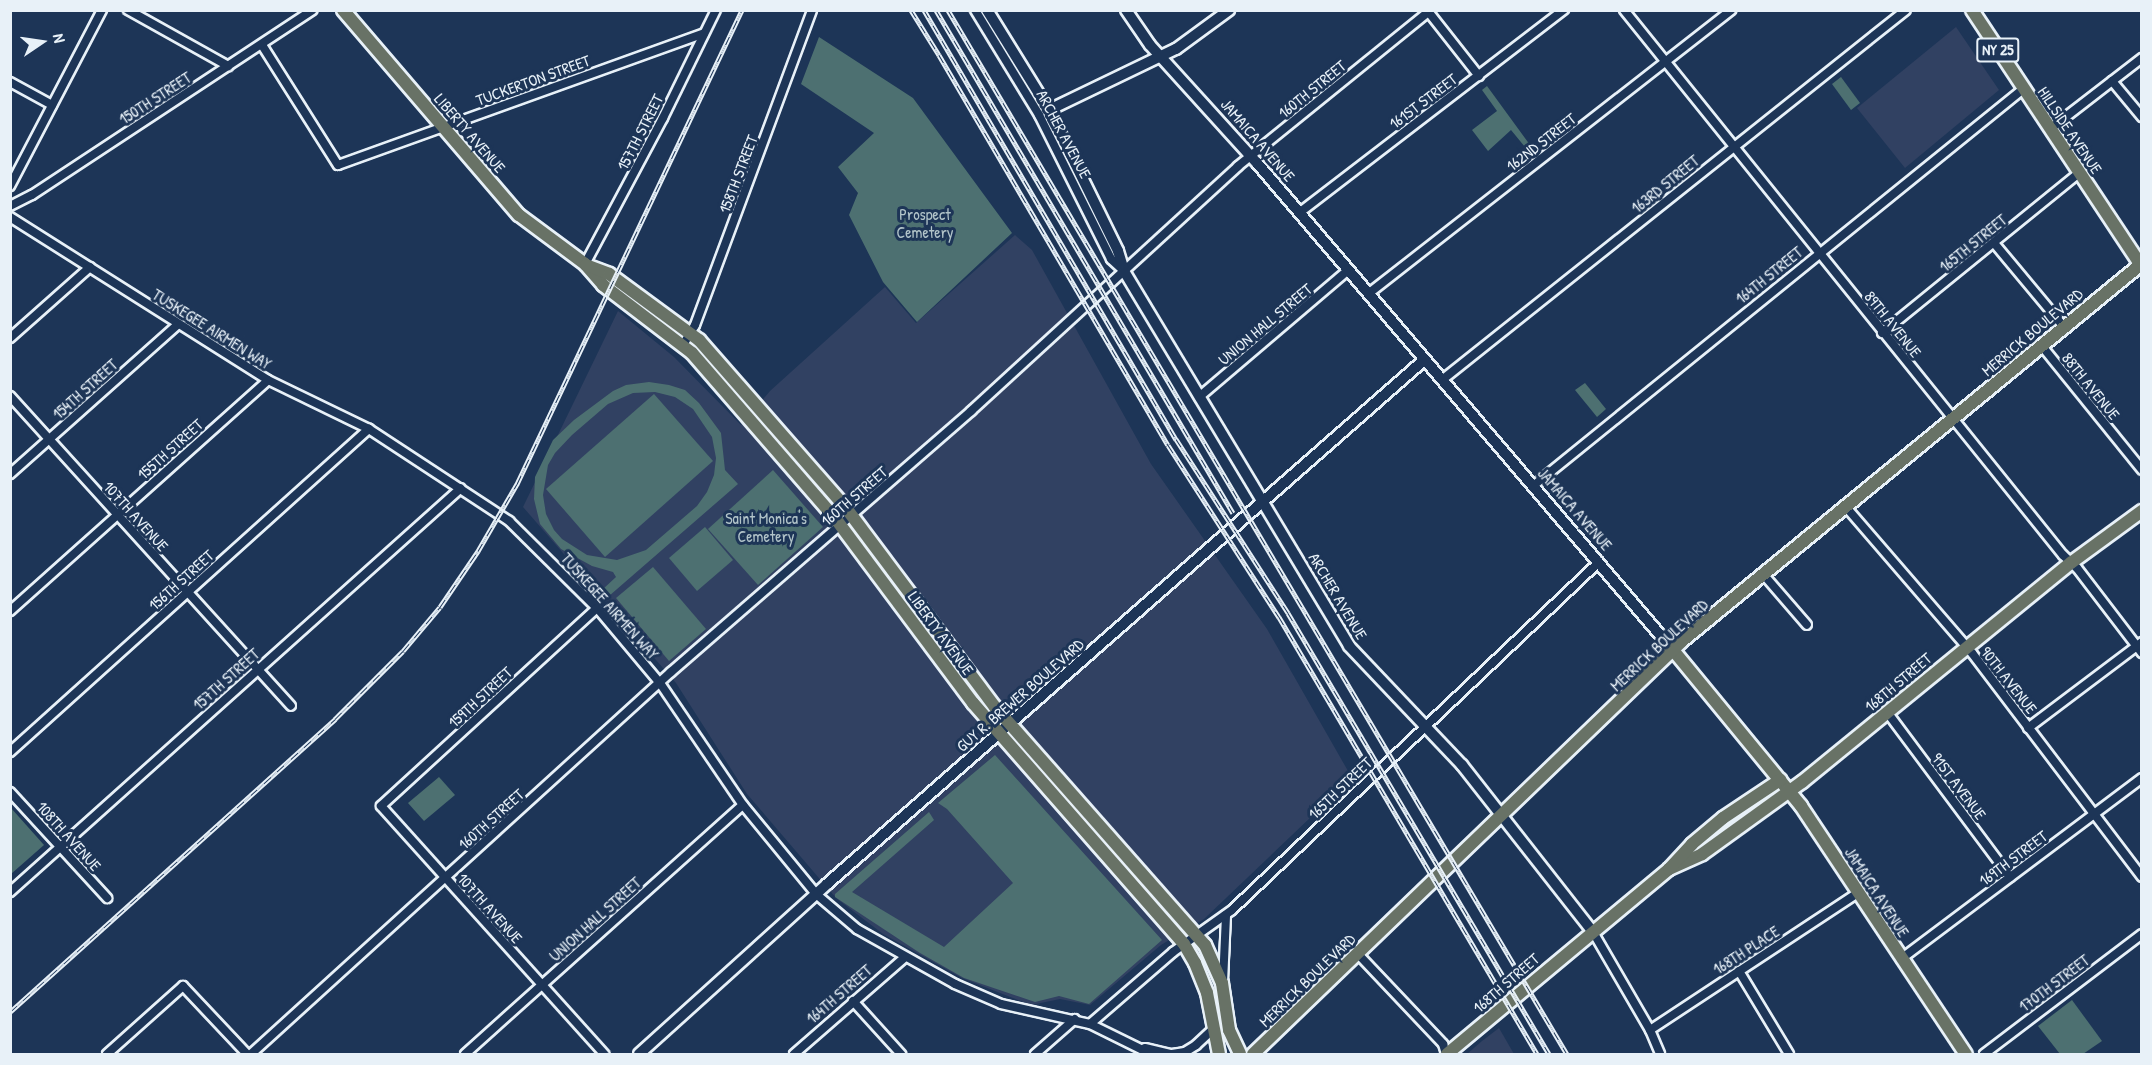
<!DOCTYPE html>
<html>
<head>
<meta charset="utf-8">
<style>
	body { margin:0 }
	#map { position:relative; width:2152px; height:1065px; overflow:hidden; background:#1d3557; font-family:"Patrick Hand",sans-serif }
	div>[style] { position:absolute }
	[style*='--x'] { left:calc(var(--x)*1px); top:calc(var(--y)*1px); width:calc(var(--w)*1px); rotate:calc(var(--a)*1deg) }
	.built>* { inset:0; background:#314162 }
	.green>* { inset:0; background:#4d7071 }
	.roads { filter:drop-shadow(2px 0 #e8f1f8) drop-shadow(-2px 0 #e8f1f8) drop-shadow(0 2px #e8f1f8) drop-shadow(0 -2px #e8f1f8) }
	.street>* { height:8px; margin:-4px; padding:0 4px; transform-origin:4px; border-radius:4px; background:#1d3557 }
	.secondary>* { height:10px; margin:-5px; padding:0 5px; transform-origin:5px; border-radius:5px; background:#1d3557 }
	.primary>* { height:12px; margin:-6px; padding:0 6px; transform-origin:6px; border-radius:6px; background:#687266 }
	.rail>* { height:5px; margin-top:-2.5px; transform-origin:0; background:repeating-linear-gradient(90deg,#1d3557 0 9px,#e8f1f8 0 18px); box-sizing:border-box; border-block:2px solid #e8f1f8 }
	span { translate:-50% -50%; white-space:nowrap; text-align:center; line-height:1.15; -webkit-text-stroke:6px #1d3557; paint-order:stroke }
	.shield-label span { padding:2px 4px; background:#1d3557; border:2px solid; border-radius:4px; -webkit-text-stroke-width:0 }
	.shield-label { font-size:15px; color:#e8f1f8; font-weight:700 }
	.street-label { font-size:16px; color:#e8f1f8 }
	.park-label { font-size:16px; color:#b2c4c9 }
	.frame { position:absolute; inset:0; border:12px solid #e8f1f8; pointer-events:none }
	.north { position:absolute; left:12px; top:12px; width:60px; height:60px; -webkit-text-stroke:4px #1d3557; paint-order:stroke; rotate:77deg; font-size:16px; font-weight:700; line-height:24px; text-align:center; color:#e8f1f8 }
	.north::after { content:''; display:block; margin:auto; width:21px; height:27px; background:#e8f1f8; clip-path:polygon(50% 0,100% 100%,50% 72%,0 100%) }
</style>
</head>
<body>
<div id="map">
	<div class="built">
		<i style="clip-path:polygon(1956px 27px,1999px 90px,1905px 168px,1857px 108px)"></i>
		<i style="clip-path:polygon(1015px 235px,1032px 250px,1151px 464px,1267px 629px,1352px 778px,1204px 919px,1161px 945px,1090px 1005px,1060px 999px,1031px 1005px,962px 978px,883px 934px,836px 898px,747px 794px,676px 683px,523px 507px,618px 311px,674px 357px,741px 425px,770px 391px,885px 287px,916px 323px)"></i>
		<i style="clip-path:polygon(1499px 1028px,1514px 1054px,1467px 1054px,1482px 1041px)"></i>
	</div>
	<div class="green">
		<i style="clip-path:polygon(819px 37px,913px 98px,1012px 233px,917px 322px,883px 282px,849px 215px,858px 193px,838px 167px,874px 133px,801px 84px)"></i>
		<i style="clip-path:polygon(1841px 77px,1860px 103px,1851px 110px,1832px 84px)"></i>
		<i style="clip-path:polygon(1487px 86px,1533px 149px,1529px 152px,1511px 130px,1488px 151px,1472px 130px,1497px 111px,1482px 90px)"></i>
		<i style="clip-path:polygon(evenodd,649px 382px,669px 385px,685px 390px,699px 403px,721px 433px,725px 470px,738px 484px,609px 596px,602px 590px,616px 577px,613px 572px,592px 566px,561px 549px,540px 524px,534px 499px,535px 477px,553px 440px,574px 420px,613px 391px,626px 385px,649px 382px,655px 392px,675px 397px,693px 409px,712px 437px,716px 458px,714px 475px,707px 492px,697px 506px,646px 550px,617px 560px,587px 555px,562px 539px,554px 530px,546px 514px,543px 495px,548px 465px,555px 453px,572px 435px,608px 404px,633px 393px,655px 392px)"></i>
		<i style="clip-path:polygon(1585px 383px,1606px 409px,1597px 417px,1575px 390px)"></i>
		<i style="clip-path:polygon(654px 394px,713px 461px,605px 557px,546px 489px)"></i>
		<i style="clip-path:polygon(773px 470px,823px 527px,758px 585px,708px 529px)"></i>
		<i style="clip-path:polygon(705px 527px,733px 560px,697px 591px,669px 558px)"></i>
		<i style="clip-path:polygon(653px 567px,706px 629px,669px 661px,616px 598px)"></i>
		<i style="clip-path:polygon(995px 755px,1162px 940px,1089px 1004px,1059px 996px,1035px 1002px,964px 978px,920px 953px,835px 897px,835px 894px,929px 812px,934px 820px,852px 892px,944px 947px,1013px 883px,947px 809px,938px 803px)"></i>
		<i style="clip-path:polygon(439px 777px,455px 795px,424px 821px,408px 803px)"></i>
		<i style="clip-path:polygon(11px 808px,44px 845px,11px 874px)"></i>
		<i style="clip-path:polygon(2072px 1000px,2102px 1041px,2083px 1054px,2060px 1054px,2038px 1026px)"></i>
	</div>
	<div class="roads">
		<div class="street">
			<i style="--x:128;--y:10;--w:115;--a:29.2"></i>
			<i style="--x:975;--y:10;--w:123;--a:58.6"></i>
			<i style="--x:1039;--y:115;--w:161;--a:63.4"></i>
			<i style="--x:1111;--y:259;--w:16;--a:43"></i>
			<i style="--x:1427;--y:10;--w:84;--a:51.8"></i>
			<i style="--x:1624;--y:10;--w:700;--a:51.15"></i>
			<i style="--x:2063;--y:555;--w:19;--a:43"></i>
			<i style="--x:2077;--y:568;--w:107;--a:52.6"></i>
			<i style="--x:262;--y:45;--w:142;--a:57.7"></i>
			<i style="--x:338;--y:165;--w:389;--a:-19.8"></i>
			<i style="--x:2112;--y:81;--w:47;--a:50.2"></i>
			<i style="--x:10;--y:82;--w:48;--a:28.7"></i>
			<i style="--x:2050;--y:129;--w:116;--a:-37.7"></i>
			<i style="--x:10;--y:186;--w:199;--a:-62.4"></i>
			<i style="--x:10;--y:206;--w:25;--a:-27"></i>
			<i style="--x:32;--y:195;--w:336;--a:-33.4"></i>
			<i style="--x:1299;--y:213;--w:334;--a:-37.5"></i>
			<i style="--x:10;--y:217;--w:305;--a:32.3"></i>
			<i style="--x:268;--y:380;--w:112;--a:25.9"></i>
			<i style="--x:369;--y:429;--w:168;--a:33.3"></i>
			<i style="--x:509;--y:521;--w:124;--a:44.7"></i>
			<i style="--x:597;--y:608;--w:98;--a:50"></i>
			<i style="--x:660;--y:683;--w:148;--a:55.8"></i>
			<i style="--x:743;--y:805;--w:115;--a:50.6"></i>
			<i style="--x:816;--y:894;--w:54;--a:40.5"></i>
			<i style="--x:857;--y:929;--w:112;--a:29.3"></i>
			<i style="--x:955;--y:984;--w:50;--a:23.5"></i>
			<i style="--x:1001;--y:1004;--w:91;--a:12.7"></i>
			<i style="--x:1090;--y:1024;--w:68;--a:26.2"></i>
			<i style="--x:1994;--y:243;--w:109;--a:50.2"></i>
			<i style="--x:585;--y:264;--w:166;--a:-61.9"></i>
			<i style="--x:663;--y:118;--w:120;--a:-63.9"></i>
			<i style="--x:1368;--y:294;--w:461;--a:-38"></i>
			<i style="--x:1882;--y:333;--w:254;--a:-39.1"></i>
			<i style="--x:10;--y:338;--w:107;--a:-41.6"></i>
			<i style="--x:683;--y:345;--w:23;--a:-59"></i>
			<i style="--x:695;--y:325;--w:336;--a:-69.6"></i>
			<i style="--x:2042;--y:346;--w:159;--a:51.1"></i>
			<i style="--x:1442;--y:380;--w:593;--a:-38.57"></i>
			<i style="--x:10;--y:396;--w:418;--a:47.8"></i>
			<i style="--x:1199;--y:397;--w:196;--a:-40.4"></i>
			<i style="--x:10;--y:474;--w:224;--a:-41.7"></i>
			<i style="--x:1533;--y:486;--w:631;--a:-39.01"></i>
			<i style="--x:1846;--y:507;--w:193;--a:49.2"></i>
			<i style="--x:1972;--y:653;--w:281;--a:52.8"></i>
			<i style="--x:1763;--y:574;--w:67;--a:49.2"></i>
			<i style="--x:597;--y:608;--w:293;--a:137.5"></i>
			<i style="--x:381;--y:806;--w:334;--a:48"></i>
			<i style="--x:10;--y:611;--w:346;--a:-41.8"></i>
			<i style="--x:1887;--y:712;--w:206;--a:53.3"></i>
			<i style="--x:2028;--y:728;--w:143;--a:-37"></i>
			<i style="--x:10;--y:752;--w:483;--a:-42"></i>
			<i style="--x:10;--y:792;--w:144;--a:47.5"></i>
			<i style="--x:10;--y:892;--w:605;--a:-41.85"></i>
			<i style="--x:1593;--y:932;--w:113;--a:59.8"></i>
			<i style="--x:1650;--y:1030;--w:26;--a:67"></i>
			<i style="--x:1358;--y:954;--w:124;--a:46.6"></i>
			<i style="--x:1443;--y:1044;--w:10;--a:73"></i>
			<i style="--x:1901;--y:959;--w:301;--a:-36.9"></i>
			<i style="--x:1739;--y:971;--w:97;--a:58.9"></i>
			<i style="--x:1223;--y:982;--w:67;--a:-87.4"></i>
			<i style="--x:853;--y:1001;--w:72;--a:47.8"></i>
			<i style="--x:1090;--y:1024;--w:110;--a:-40.9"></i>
			<i style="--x:1173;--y:952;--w:72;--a:-35.4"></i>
			<i style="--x:1232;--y:910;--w:506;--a:-43.48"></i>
			<i style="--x:1650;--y:1030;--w:249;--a:-33.4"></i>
			<i style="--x:1145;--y:1048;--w:28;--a:13"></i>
			<i style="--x:1172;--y:1054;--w:13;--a:-9"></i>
			<i style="--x:1185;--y:1052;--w:13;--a:-32"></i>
			<i style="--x:1196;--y:1045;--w:22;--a:-43"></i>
			<i style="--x:107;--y:1054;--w:102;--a:-41.8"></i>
			<i style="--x:183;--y:986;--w:93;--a:46.7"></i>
			<i style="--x:251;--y:1054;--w:568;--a:-42.29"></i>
			<i style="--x:671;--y:672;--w:398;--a:-41"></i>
			<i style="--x:971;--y:411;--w:362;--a:-42.5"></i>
			<i style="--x:1238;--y:166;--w:245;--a:-39"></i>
			<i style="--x:465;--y:1054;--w:373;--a:-41.9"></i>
			<i style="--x:794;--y:1054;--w:147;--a:-41.1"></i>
			<i style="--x:1035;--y:1054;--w:53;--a:-41.2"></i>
			<i style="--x:1984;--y:1054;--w:198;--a:-37.2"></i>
		</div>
		<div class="secondary">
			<i style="--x:987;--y:10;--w:118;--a:58.2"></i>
			<i style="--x:1049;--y:110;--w:157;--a:63.9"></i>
			<i style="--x:1118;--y:251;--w:21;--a:73"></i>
			<i style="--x:1124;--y:271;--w:437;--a:59"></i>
			<i style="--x:1349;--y:646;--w:164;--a:46.5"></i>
			<i style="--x:1462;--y:765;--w:212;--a:51.9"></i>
			<i style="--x:1126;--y:10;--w:42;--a:55.6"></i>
			<i style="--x:1150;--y:45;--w:159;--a:47.8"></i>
			<i style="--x:1257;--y:163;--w:640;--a:49.5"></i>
			<i style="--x:1049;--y:110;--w:141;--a:-25.7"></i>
			<i style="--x:1176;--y:49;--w:66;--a:-36.3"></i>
			<i style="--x:639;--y:1054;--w:253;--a:-42.1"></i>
			<i style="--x:827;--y:884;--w:794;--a:-41.27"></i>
		</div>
		<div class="primary">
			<i style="--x:343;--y:10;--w:270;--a:49.4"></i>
			<i style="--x:519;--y:215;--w:82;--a:36.6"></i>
			<i style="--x:585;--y:264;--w:28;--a:49"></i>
			<i style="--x:603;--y:285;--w:112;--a:37.4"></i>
			<i style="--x:692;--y:353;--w:218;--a:49.1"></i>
			<i style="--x:835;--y:518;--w:231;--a:53.3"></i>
			<i style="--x:973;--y:703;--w:320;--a:48.8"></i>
			<i style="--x:1184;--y:944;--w:22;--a:60"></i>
			<i style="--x:1195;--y:963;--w:32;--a:68"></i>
			<i style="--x:1207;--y:993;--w:62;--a:78.9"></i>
			<i style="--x:1972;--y:10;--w:308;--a:56.5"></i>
			<i style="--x:586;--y:265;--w:25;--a:21"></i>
			<i style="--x:609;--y:274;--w:112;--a:36.3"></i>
			<i style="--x:699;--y:340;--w:223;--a:48.8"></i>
			<i style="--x:846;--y:508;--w:249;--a:53.2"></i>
			<i style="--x:995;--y:707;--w:317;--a:48.6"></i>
			<i style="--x:1205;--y:945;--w:42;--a:65.9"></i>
			<i style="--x:1222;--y:983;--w:48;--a:81.5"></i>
			<i style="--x:1229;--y:1030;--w:26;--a:65"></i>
			<i style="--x:1673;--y:650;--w:202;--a:50.6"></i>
			<i style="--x:1801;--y:806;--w:298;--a:56.4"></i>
			<i style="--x:1669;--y:869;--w:36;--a:-24"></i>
			<i style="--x:1702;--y:854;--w:123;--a:-35.8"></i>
			<i style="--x:1802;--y:782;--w:348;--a:-39.2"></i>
			<i style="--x:2072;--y:562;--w:87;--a:-36.1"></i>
			<i style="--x:1253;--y:1054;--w:595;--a:-43.91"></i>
			<i style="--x:1682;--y:641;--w:593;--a:-39.38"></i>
			<i style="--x:1447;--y:1054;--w:289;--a:-39.8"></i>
			<i style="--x:1669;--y:869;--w:34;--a:-47"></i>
			<i style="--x:1692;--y:844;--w:40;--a:-40"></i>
			<i style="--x:1723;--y:818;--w:69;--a:-33.7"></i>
		</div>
	</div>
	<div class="rail">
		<i style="--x:911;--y:10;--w:53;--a:58.1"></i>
		<i style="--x:939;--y:55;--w:452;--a:59.6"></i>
		<i style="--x:1168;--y:445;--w:205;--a:57.2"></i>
		<i style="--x:1279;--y:617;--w:507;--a:59.44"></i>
		<i style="--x:924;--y:10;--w:498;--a:59.6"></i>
		<i style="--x:1176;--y:439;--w:207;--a:57.2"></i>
		<i style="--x:1288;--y:613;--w:512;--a:59.38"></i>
		<i style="--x:936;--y:10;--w:584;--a:59.44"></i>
		<i style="--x:948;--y:10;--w:1214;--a:59.34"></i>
		<i style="--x:10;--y:1012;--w:438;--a:-42"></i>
		<i style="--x:335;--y:719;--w:96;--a:-45"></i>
		<i style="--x:403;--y:651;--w:57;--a:-49.9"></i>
		<i style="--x:440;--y:607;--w:68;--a:-55.8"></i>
		<i style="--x:478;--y:551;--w:78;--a:-59.8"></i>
		<i style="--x:517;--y:484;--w:525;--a:-64.61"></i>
	</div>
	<div class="shield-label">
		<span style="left:1998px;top:50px">NY 25</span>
	</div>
	<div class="street-label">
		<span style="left:533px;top:80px;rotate:-20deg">TUCKERTON STREET</span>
		<span style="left:1312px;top:89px;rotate:-39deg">160TH STREET</span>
		<span style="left:155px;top:98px;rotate:-33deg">150TH STREET</span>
		<span style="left:1423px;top:101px;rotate:-37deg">161ST STREET</span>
		<span style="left:2070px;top:130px;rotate:56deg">HILLSIDE AVENUE</span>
		<span style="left:640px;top:132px;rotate:-63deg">157TH STREET</span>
		<span style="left:470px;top:133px;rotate:49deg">LIBERTY AVENUE</span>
		<span style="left:1064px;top:134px;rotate:62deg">ARCHER AVENUE</span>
		<span style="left:1258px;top:140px;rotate:49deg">JAMAICA AVENUE</span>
		<span style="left:1541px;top:142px;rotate:-38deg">162ND STREET</span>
		<span style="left:738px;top:174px;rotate:-69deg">158TH STREET</span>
		<span style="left:1665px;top:184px;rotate:-39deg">163RD STREET</span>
		<span style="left:1973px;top:243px;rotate:-39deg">165TH STREET</span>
		<span style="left:1769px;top:275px;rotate:-39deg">164TH STREET</span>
		<span style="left:1265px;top:324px;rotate:-40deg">UNION HALL STREET</span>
		<span style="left:1893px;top:324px;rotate:51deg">89TH AVENUE</span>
		<span style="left:212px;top:329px;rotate:32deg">TUSKEGEE AIRMEN WAY</span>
		<span style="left:2032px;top:332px;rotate:-40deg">MERRICK BOULEVARD</span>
		<span style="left:2091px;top:386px;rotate:51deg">88TH AVENUE</span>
		<span style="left:85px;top:389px;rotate:-42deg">154TH STREET</span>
		<span style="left:170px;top:449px;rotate:-42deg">155TH STREET</span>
		<span style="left:854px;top:496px;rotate:-41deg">160TH STREET</span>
		<span style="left:1575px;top:509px;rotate:49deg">JAMAICA AVENUE</span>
		<span style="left:136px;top:516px;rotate:48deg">107TH AVENUE</span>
		<span style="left:181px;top:580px;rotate:-42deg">156TH STREET</span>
		<span style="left:1338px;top:596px;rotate:59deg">ARCHER AVENUE</span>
		<span style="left:610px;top:606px;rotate:48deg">TUSKEGEE AIRMEN WAY</span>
		<span style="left:941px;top:633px;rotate:54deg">LIBERTY AVENUE</span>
		<span style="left:1659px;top:645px;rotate:-43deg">MERRICK BOULEVARD</span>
		<span style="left:226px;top:679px;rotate:-42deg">157TH STREET</span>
		<span style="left:2009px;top:680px;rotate:52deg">90TH AVENUE</span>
		<span style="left:1898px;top:682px;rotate:-40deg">168TH STREET</span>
		<span style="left:1020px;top:695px;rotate:-41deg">GUY R. BREWER BOULEVARD</span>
		<span style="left:480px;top:697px;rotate:-43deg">159TH STREET</span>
		<span style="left:1959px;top:786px;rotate:53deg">91ST AVENUE</span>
		<span style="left:1340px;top:788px;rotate:-44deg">165TH STREET</span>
		<span style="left:491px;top:819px;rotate:-42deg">160TH STREET</span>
		<span style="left:69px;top:836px;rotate:48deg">108TH AVENUE</span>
		<span style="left:2013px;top:858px;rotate:-37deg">169TH STREET</span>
		<span style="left:1877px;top:892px;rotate:57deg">JAMAICA AVENUE</span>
		<span style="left:490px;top:908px;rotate:48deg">107TH AVENUE</span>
		<span style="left:595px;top:919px;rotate:-42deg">UNION HALL STREET</span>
		<span style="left:1746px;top:950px;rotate:-33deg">168TH PLACE</span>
		<span style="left:1307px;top:980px;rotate:-44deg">MERRICK BOULEVARD</span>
		<span style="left:1506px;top:983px;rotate:-41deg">168TH STREET</span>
		<span style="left:2054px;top:983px;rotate:-37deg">170TH STREET</span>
		<span style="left:839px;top:994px;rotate:-41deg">164TH STREET</span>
	</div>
	<div class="park-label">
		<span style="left:925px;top:223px">Prospect<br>Cemetery</span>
		<span style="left:766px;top:527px">Saint Monica's<br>Cemetery</span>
	</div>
	<div class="frame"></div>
	<div class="north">N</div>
</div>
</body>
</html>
